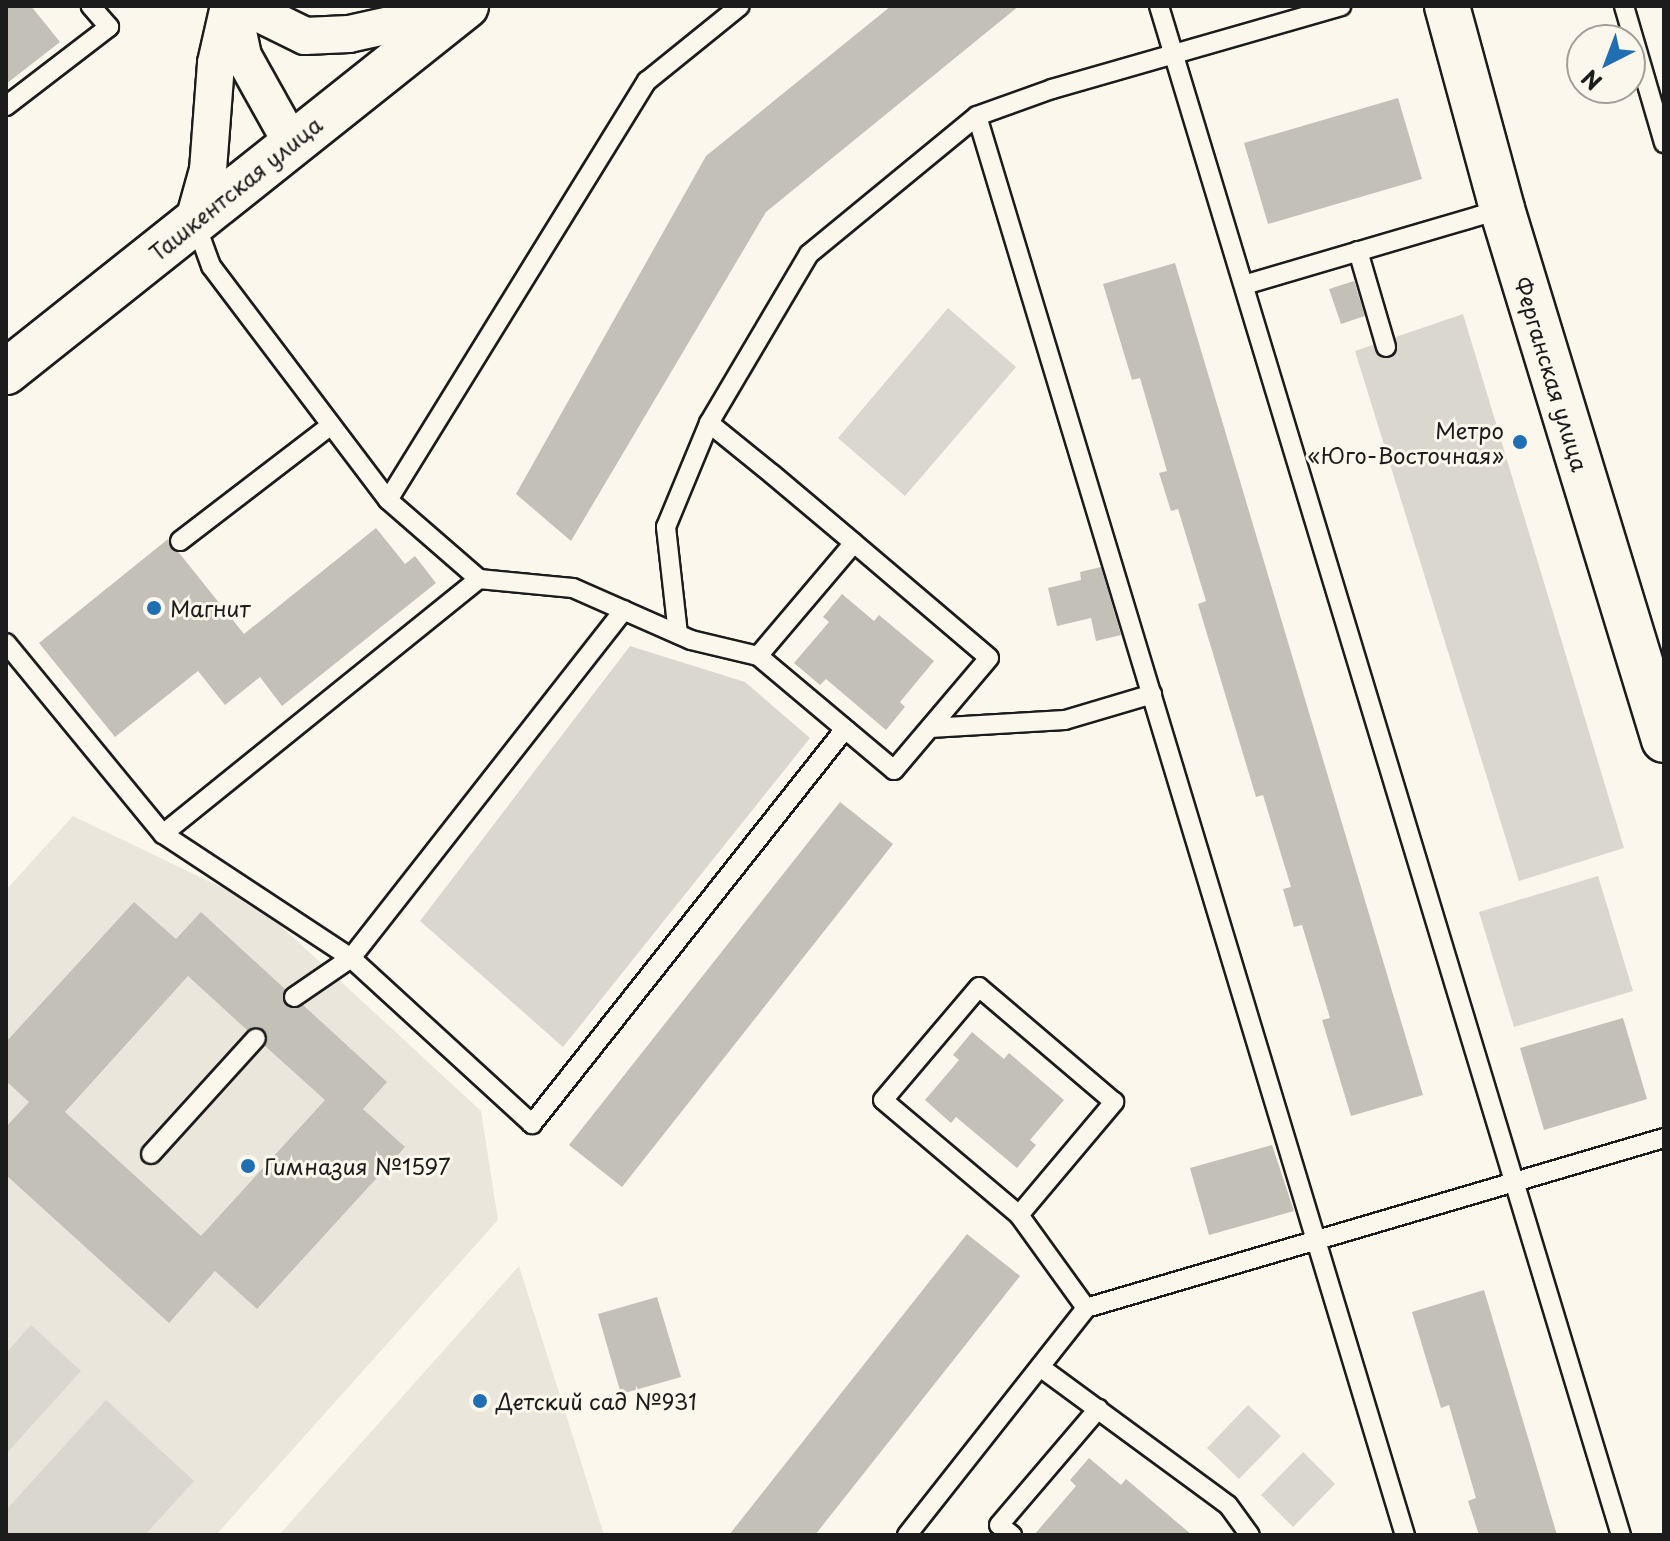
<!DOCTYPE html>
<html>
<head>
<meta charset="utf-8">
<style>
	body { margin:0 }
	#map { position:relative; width:1670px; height:1541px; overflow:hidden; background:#fbf7ec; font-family:"Playpen Sans",sans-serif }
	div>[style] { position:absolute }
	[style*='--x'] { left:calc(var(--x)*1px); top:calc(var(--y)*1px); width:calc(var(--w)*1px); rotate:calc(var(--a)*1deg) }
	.built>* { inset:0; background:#eae6dc }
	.green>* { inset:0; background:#dad7ce }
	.building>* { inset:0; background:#c3c0b8 }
	.roads { filter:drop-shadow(2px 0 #1c1c1c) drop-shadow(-2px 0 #1c1c1c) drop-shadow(0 2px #1c1c1c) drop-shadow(0 -2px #1c1c1c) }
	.service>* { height:18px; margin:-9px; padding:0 9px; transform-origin:9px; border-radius:9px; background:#fbf7ec }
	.minor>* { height:36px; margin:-18px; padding:0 18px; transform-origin:18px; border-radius:18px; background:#fbf7ec }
	.tertiary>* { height:44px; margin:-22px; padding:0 22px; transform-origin:22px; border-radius:22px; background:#fbf7ec }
	.secondary>* { height:44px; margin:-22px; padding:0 22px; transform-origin:22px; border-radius:22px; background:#fbf7ec }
	.dots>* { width:22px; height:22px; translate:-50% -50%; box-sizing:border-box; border:4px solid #fbf7ec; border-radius:50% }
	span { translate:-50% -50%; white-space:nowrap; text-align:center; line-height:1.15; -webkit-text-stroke:6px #fbf7ec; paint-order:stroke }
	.street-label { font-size:22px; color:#1c1c1c }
	.poi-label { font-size:22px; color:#1c1c1c }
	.right { translate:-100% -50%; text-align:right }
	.left { translate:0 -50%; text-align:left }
	.frame { position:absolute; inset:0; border:8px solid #1c1c1c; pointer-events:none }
	.north { position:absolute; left:1566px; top:24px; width:80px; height:80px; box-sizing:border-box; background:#fbf7ec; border:2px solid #a29f99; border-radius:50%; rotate:222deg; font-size:22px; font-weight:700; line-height:32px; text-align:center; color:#1c1c1c }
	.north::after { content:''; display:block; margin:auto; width:28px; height:36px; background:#1f6fb2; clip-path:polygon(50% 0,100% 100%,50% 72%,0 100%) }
</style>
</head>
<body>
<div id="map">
	<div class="built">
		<i style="clip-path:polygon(73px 816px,258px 905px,481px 1111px,498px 1220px,216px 1535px,6px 1535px,6px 890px)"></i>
		<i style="clip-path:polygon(519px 1266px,604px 1535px,279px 1535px)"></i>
	</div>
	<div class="green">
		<i style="clip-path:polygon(948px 308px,1016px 367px,905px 496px,838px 438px)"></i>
		<i style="clip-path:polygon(1463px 314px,1624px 848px,1519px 881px,1355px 351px)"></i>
		<i style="clip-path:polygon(630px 646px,745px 682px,810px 738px,563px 1047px,420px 921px)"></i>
		<i style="clip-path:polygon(1598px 876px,1633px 991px,1514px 1027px,1479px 912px)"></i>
		<i style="clip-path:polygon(31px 1325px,81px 1371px,6px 1454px,6px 1353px)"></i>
		<i style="clip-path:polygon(106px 1400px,194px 1481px,145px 1535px,6px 1535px,6px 1510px)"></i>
		<i style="clip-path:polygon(1248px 1405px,1281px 1436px,1239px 1479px,1207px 1448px)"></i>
		<i style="clip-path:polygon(1303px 1452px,1335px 1484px,1293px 1527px,1261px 1495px)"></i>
	</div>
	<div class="building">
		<i style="clip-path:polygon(6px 6px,31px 6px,60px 42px,6px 84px)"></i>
		<i style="clip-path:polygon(891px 6px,1019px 6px,766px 212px,571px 541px,516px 494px,706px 156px)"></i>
		<i style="clip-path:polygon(1398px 98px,1422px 179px,1268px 224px,1244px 143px)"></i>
		<i style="clip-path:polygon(1175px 263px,1423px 1095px,1351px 1116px,1322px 1020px,1330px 1018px,1302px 925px,1294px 927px,1283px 889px,1291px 887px,1263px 795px,1256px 797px,1198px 604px,1206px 601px,1178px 509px,1171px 511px,1159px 473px,1167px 471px,1140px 378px,1132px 380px,1103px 284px)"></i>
		<i style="clip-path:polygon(1354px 281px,1365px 316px,1341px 324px,1329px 289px)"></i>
		<i style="clip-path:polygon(376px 528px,405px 564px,415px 556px,436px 583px,282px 706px,260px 677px,225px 705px,198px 671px,115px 737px,39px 643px,168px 539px,244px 634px)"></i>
		<i style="clip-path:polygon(1101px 567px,1121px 635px,1096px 641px,1091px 618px,1057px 626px,1048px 588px,1081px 580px,1080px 572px)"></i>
		<i style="clip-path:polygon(842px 594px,874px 621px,879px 615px,934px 661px,900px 702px,905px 707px,886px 730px,826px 679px,820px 685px,794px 663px,829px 622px,823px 617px)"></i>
		<i style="clip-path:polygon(840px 802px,893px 844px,622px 1187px,569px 1145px)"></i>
		<i style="clip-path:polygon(evenodd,134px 902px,176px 939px,201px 912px,285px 989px,285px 1004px,303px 1005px,387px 1082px,363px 1109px,405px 1147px,257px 1309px,215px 1271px,169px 1323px,6px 1175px,6px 1127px,29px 1102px,6px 1081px,6px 1042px,134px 902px,188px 976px,247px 1030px,265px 1030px,265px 1046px,325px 1100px,201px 1236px,65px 1112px,188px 976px)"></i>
		<i style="clip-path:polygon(1623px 1018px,1647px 1099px,1544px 1130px,1520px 1048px)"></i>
		<i style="clip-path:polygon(972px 1032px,1004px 1059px,1009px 1053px,1064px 1100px,1030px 1140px,1036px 1145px,1017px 1168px,956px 1117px,951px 1123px,925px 1100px,959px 1060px,953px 1055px)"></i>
		<i style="clip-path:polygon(1272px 1145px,1294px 1211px,1209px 1235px,1190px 1168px)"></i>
		<i style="clip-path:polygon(967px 1234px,1020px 1276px,815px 1535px,729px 1535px)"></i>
		<i style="clip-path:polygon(1484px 1290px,1557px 1535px,1479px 1535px,1468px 1501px,1476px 1498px,1449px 1405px,1441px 1408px,1412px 1312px)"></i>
		<i style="clip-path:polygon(657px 1297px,681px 1377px,621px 1394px,598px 1314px)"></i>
		<i style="clip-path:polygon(1089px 1458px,1121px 1485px,1126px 1479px,1192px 1535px,1034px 1535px,1076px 1486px,1070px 1480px)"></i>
	</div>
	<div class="roads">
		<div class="service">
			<i style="--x:1159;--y:6;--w:1597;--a:73.19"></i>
			<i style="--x:1624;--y:6;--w:143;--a:73.7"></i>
			<i style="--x:6;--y:106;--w:130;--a:-37.5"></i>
			<i style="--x:109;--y:27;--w:28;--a:-131"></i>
			<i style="--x:977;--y:116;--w:1482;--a:73.22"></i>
			<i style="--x:195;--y:222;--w:47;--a:70"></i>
			<i style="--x:211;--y:266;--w:293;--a:52.9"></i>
			<i style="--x:388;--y:500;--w:121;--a:41"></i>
			<i style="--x:479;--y:579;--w:94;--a:5.5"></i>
			<i style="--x:573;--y:588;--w:129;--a:23.8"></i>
			<i style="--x:691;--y:640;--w:69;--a:13.4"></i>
			<i style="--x:1358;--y:251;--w:100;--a:73.7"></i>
			<i style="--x:1244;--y:285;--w:269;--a:-16.4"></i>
			<i style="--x:709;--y:423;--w:81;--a:39"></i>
			<i style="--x:772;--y:474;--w:107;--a:40.1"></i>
			<i style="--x:854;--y:543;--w:177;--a:40.4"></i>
			<i style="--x:989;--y:658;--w:147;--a:130.3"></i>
			<i style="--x:894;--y:770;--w:177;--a:-140"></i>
			<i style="--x:758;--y:656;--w:148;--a:-49.7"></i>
			<i style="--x:388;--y:500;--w:493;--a:-58.3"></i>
			<i style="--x:647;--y:81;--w:119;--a:-38.9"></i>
			<i style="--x:180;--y:541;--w:190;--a:-37.5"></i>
			<i style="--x:479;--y:579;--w:406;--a:141.1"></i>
			<i style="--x:163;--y:834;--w:225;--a:33.4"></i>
			<i style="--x:351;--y:958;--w:246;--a:42.5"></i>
			<i style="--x:532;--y:1124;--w:504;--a:-51.61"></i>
			<i style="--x:678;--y:634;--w:108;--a:-96.4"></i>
			<i style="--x:666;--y:527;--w:113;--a:-67.5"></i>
			<i style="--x:709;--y:423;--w:196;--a:-59.4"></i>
			<i style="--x:809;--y:254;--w:217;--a:-39.4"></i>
			<i style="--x:977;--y:116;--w:80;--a:-19.8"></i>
			<i style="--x:1052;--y:89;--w:301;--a:-16"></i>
			<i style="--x:6;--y:643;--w:247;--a:50.6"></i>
			<i style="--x:930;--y:728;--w:135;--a:-3.4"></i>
			<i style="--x:1065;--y:720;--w:91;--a:-16.6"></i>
			<i style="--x:294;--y:997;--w:69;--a:-34.4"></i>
			<i style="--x:351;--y:958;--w:442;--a:-51.9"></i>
			<i style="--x:151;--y:1154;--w:156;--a:-47.8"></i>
			<i style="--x:1019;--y:1215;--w:148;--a:-49.9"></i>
			<i style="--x:1114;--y:1102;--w:177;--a:-139.6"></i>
			<i style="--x:979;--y:987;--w:148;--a:130.3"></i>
			<i style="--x:883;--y:1100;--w:178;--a:40.2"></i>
			<i style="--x:1019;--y:1215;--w:115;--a:54.2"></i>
			<i style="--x:1040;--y:1367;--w:233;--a:36.3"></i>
			<i style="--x:1228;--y:1505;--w:37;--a:54"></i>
			<i style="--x:907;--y:1535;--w:289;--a:-51.7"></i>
			<i style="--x:1086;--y:1308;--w:602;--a:-16.39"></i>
			<i style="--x:1012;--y:1535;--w:16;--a:-142"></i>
			<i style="--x:999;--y:1525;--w:153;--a:-49.5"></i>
		</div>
		<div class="minor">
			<i style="--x:244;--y:6;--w:68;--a:26.2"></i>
			<i style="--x:305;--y:36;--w:44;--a:-2.6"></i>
			<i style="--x:349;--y:34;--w:116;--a:-12.5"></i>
			<i style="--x:233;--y:8;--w:49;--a:78.2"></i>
			<i style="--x:243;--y:56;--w:98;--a:60.8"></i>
			<i style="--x:194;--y:220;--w:52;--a:-74.4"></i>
			<i style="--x:208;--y:170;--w:107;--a:-85.7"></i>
			<i style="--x:216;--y:63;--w:58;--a:-77.2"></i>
		</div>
		<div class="tertiary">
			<i style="--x:1447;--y:6;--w:210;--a:74.8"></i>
			<i style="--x:1502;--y:209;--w:555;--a:73.03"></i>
		</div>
		<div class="secondary">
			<i style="--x:6;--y:372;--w:588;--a:-38.51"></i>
		</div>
	</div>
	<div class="dots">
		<i style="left:1520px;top:442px;background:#1f6fb2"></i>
		<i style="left:154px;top:608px;background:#1f6fb2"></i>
		<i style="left:248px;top:1166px;background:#1f6fb2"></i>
		<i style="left:480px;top:1401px;background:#1f6fb2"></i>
	</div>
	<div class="street-label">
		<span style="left:235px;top:188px;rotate:-39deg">Ташкентская улица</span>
		<span style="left:1552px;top:374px;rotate:73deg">Ферганская улица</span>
	</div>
	<div class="poi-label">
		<span class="right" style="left:1504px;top:442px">Метро<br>«Юго-Восточная»</span>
		<span class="left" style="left:170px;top:608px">Магнит</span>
		<span class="left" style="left:264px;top:1166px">Гимназия №1597</span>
		<span class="left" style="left:496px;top:1401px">Детский сад №931</span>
	</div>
	<div class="frame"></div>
	<div class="north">N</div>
</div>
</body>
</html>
